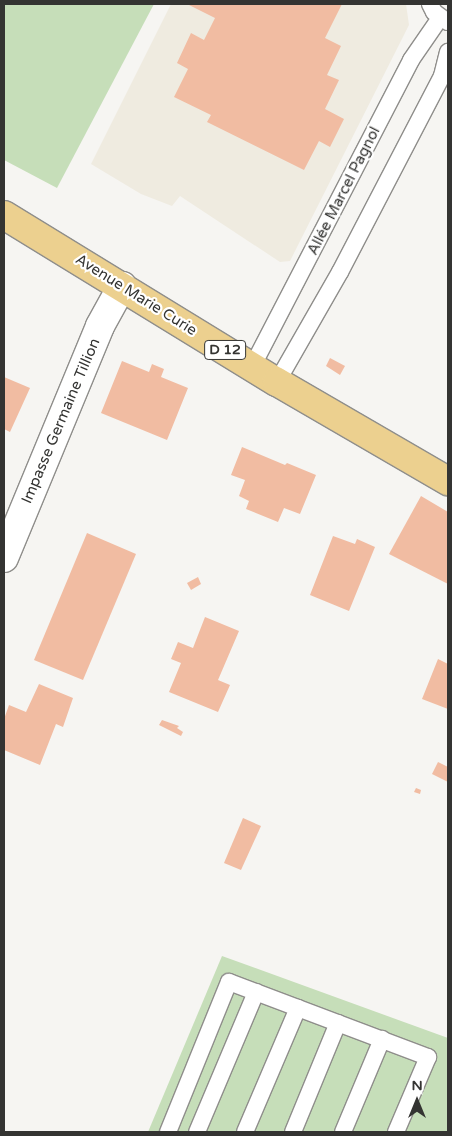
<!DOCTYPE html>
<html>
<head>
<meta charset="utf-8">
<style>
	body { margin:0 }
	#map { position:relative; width:452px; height:1136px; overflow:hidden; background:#f6f5f2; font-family:"Varela Round",sans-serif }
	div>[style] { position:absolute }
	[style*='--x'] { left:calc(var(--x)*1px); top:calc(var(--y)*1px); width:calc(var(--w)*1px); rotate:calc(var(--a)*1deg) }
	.built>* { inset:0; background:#efebe0 }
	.green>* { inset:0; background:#c6deb9 }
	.building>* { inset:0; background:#f1bca2 }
	.roads { filter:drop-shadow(1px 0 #8f8e8b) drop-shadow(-1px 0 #8f8e8b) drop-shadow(0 1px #8f8e8b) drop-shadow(0 -1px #8f8e8b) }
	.lane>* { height:16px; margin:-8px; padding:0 8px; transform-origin:8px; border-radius:8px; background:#fff }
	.street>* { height:28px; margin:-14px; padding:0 14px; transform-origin:14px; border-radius:14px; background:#fff }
	.primary>* { height:28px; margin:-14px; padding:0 14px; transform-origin:14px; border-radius:14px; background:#ecd08f }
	span { translate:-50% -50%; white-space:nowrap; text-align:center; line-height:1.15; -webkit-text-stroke:4.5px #fff; paint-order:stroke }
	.shield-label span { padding:1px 4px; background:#fff; border:1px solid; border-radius:4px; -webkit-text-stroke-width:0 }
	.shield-label { font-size:14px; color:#343432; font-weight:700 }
	.street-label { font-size:15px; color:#343432 }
	.frame { position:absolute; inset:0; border:5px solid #343432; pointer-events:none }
	.north { position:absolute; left:392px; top:1076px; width:50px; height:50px; -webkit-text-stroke:4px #fff; paint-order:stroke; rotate:0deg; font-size:14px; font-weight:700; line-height:20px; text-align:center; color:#343432 }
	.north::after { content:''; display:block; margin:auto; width:18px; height:22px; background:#343432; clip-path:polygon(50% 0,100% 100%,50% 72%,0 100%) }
</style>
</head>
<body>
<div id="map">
	<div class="built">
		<i style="clip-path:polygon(171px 4px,406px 4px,409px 25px,290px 261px,280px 262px,180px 196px,172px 206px,141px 194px,91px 164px)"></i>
	</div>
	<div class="green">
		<i style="clip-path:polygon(4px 4px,154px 4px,57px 188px,4px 160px)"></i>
		<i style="clip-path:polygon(222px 956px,448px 1038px,448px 1132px,148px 1132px)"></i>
	</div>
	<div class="building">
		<i style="clip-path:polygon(187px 4px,342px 4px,325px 38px,341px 46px,327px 75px,339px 80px,325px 109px,344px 119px,330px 147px,319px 141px,304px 170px,207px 122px,211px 115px,174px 97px,188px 69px,177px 63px,191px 33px,204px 40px,215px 18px)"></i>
		<i style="clip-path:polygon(330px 358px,345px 366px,340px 375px,326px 366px)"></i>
		<i style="clip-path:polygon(122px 361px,149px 372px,152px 364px,164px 369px,161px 377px,188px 388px,167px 440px,101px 413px)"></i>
		<i style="clip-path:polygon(4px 377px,30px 388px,10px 432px,4px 429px)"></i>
		<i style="clip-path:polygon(242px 447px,285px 465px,287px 463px,316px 475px,300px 514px,284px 508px,278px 522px,246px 509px,249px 501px,239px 496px,245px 480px,231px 475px)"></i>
		<i style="clip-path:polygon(421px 496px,448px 512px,448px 584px,389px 554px)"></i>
		<i style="clip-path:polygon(87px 533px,136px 554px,83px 680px,34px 660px)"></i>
		<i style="clip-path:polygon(333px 536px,355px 544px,357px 539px,375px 547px,349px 611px,310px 595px)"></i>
		<i style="clip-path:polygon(198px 577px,201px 584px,191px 590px,187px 583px)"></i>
		<i style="clip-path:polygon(205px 617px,239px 631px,218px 680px,230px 685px,218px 712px,169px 692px,181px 663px,171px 659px,178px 642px,193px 648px)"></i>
		<i style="clip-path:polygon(438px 659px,448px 664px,448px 709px,422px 699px)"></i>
		<i style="clip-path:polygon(39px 684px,73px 698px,63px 727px,56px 724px,40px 765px,4px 750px,4px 719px,9px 705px,26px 712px)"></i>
		<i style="clip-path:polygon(162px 720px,179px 726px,177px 728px,183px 732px,181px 736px,159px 725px)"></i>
		<i style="clip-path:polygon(438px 762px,448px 767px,448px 782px,432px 774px)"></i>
		<i style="clip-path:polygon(416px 788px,421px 790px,420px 794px,414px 792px)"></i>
		<i style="clip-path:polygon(243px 818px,261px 826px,241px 870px,224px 863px)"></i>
	</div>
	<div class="roads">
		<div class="lane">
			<i style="--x:430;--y:4;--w:9;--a:63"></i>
			<i style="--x:434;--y:12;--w:17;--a:36"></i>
			<i style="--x:252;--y:367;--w:346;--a:-62.6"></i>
			<i style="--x:411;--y:60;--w:51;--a:-55.4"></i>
			<i style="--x:277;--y:382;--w:127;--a:-60.2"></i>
			<i style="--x:340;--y:272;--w:221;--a:-62.5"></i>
			<i style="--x:442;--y:76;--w:25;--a:-76"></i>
			<i style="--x:168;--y:1132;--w:162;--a:-67.9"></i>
			<i style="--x:229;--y:982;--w:213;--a:20.7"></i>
			<i style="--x:428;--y:1057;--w:82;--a:113.1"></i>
			<i style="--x:197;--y:1132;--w:152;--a:-67.1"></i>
			<i style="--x:245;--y:1132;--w:135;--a:-66.9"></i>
			<i style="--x:293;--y:1132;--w:118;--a:-67.6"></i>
			<i style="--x:343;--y:1132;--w:101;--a:-67.2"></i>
		</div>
		<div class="street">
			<i style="--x:4;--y:558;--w:251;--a:-67.5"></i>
			<i style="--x:100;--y:326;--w:46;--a:-61.2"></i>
		</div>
		<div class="primary">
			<i style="--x:4;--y:215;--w:320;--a:31.5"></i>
			<i style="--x:277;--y:382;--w:198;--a:30.1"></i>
		</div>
	</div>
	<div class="shield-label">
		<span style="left:225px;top:350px">D 12</span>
	</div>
	<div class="street-label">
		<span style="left:344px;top:191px;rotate:-63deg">Allée Marcel Pagnol</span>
		<span style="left:136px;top:295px;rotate:32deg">Avenue Marie Curie</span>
		<span style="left:61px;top:421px;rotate:-67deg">Impasse Germaine Tillion</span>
	</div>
	<div class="frame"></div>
	<div class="north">N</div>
</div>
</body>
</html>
